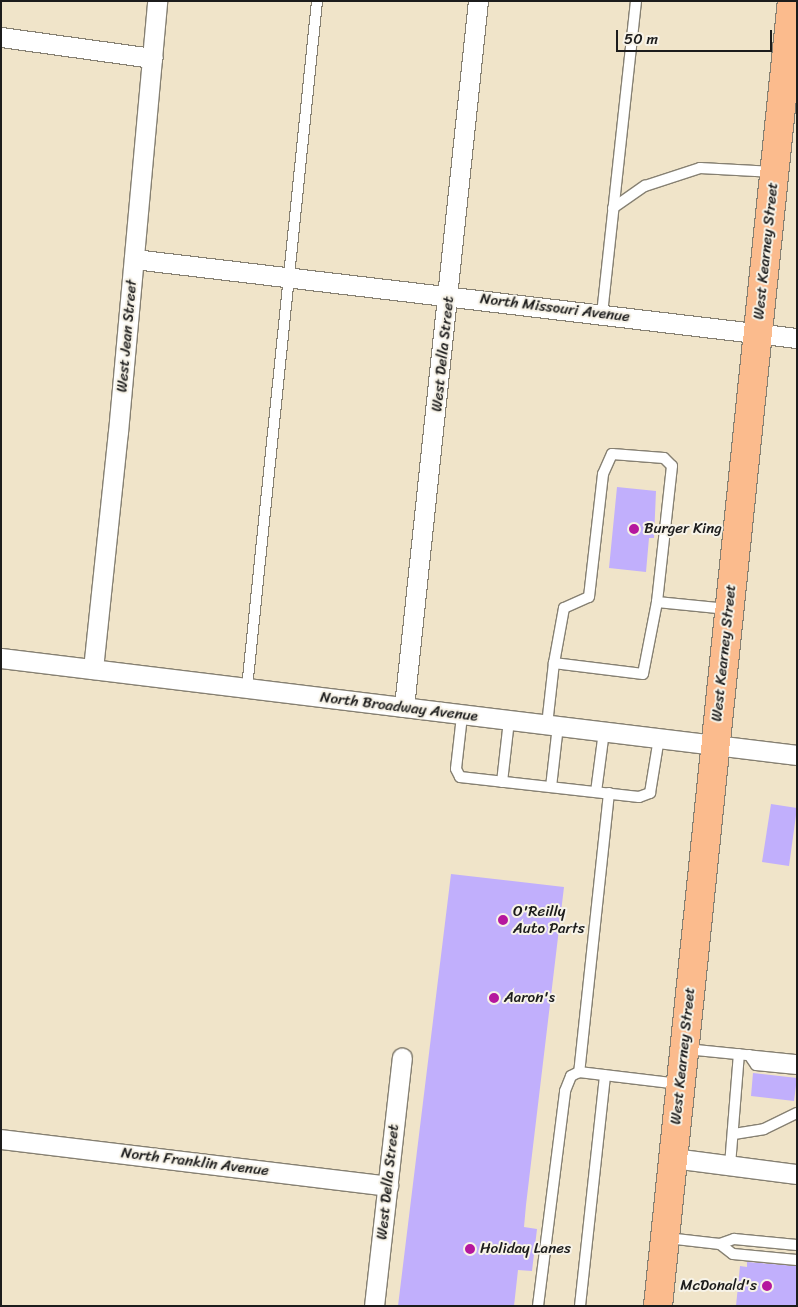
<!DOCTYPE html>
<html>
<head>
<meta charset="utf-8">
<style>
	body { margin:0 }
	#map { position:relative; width:798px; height:1307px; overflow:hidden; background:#f0e4c9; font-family:Sriracha,sans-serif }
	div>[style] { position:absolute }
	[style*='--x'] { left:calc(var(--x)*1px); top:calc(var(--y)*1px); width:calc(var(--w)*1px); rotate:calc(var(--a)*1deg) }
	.building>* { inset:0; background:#c1affc }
	.roads { filter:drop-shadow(1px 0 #868072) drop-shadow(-1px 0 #868072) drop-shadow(0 1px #868072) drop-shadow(0 -1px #868072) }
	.lane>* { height:10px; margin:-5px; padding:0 5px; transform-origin:5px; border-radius:5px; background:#fff }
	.street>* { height:19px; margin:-9.5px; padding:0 9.5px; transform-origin:9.5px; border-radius:9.5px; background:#fff }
	.primary>* { height:28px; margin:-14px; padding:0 14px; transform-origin:14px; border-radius:14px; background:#fbbb8d }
	.dots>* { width:14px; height:14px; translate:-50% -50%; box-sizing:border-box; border:2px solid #f7f3e8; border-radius:50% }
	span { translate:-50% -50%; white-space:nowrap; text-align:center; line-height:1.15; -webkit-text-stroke:4px #f7f3e8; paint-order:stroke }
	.street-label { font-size:15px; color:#1c1c1c }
	.poi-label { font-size:15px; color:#1c1c1c }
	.left { translate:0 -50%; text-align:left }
	.right { translate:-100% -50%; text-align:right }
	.frame { position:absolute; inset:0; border:2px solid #1c1c1c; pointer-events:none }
	.scale { position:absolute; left:616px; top:30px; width:156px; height:22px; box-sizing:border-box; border:2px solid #1c1c1c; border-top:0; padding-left:6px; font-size:15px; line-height:18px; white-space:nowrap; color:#1c1c1c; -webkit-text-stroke:4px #f7f3e8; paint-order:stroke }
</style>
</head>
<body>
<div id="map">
	<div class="building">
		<i style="clip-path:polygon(617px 487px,656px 491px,654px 538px,649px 538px,646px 572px,609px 568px)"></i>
		<i style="clip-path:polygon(771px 804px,797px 808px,789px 866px,762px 862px)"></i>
		<i style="clip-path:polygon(451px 874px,564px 887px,526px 1205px,524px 1227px,537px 1229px,532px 1271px,518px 1270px,514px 1306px,398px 1306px)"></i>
		<i style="clip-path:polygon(753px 1073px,797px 1078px,794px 1101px,751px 1096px)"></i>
		<i style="clip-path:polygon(747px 1262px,797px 1266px,797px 1306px,736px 1306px,740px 1266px,747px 1267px)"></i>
	</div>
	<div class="roads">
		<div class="lane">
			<i style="--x:613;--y:208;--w:39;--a:-35"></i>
			<i style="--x:645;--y:186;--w:58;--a:-18.1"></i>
			<i style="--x:700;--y:168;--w:74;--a:3.1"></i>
			<i style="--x:602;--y:314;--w:315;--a:-83.8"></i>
			<i style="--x:657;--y:602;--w:71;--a:5.6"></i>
			<i style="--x:247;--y:688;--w:691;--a:-84.18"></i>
			<i style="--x:462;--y:716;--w:53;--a:96.5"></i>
			<i style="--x:456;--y:769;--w:9;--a:63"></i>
			<i style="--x:460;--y:777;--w:180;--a:6.4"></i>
			<i style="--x:639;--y:797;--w:12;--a:-20"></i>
			<i style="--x:650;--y:793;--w:56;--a:-80.7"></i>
			<i style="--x:547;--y:725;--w:62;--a:-83.6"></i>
			<i style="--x:554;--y:663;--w:56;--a:-79.7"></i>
			<i style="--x:564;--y:608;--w:27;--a:-24"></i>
			<i style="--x:589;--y:597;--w:124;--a:-83.5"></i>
			<i style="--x:603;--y:474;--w:22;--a:-66"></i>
			<i style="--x:612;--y:454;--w:52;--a:4.4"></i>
			<i style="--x:664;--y:458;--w:11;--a:45"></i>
			<i style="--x:672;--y:466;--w:137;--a:96.3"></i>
			<i style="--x:657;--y:602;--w:73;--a:101"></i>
			<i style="--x:643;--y:674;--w:90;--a:-173"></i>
			<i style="--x:502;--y:782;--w:61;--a:-83.5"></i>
			<i style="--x:551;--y:787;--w:61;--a:-83.5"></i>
			<i style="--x:596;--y:792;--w:62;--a:-82.5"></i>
			<i style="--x:609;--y:793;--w:281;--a:96.1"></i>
			<i style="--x:579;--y:1072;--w:101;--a:6.8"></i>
			<i style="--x:686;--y:1049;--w:112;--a:5.7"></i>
			<i style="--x:749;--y:1055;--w:12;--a:55"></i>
			<i style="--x:756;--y:1065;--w:41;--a:5.6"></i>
			<i style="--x:734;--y:1134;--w:30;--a:-9"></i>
			<i style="--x:764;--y:1129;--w:37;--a:-26"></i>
			<i style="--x:730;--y:1165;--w:111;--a:-85.4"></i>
			<i style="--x:667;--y:1238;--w:53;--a:6.5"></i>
			<i style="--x:720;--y:1244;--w:15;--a:-20"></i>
			<i style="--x:734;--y:1239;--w:63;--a:5.4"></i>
			<i style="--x:720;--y:1244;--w:16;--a:38"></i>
			<i style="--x:733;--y:1254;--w:64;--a:5.4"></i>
			<i style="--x:538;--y:1306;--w:217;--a:-82.8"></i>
			<i style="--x:565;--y:1091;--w:16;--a:-68"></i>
			<i style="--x:571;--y:1076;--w:9;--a:-27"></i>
			<i style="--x:580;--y:1306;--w:232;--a:-83.8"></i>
		</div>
		<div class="street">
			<i style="--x:1;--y:37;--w:153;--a:7.9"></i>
			<i style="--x:134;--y:259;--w:668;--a:6.8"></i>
			<i style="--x:1;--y:658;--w:802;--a:6.95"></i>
			<i style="--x:93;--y:669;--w:238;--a:-84"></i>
			<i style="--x:118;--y:432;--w:433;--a:-84.8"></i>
			<i style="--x:404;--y:707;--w:710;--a:-84.02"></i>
			<i style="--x:1;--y:1139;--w:390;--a:6.9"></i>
			<i style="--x:673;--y:1158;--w:125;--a:7.4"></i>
			<i style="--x:374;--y:1306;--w:250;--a:-83.6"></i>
		</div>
		<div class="primary">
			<i style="--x:658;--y:1306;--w:1312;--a:-84.14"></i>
		</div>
	</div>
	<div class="dots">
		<i style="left:634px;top:529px;background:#b5179e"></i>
		<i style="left:503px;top:920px;background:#b5179e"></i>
		<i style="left:494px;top:998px;background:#b5179e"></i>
		<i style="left:470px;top:1249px;background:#b5179e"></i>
		<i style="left:767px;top:1286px;background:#b5179e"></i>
	</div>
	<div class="street-label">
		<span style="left:766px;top:251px;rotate:-84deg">West Kearney Street</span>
		<span style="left:555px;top:308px;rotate:7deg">North Missouri Avenue</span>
		<span style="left:127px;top:336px;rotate:-85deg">West Jean Street</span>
		<span style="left:443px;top:354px;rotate:-84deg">West Della Street</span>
		<span style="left:724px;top:653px;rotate:-84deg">West Kearney Street</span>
		<span style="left:399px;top:707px;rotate:7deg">North Broadway Avenue</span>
		<span style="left:683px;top:1056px;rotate:-84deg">West Kearney Street</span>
		<span style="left:195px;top:1162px;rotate:7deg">North Franklin Avenue</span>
		<span style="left:388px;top:1182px;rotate:-84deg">West Della Street</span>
	</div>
	<div class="poi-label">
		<span class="left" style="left:644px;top:529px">Burger King</span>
		<span class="left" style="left:513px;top:920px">O'Reilly<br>Auto Parts</span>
		<span class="left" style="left:504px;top:998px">Aaron's</span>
		<span class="left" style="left:480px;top:1249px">Holiday Lanes</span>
		<span class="right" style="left:757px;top:1286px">McDonald's</span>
	</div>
	<div class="frame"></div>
	<div class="scale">50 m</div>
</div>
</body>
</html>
